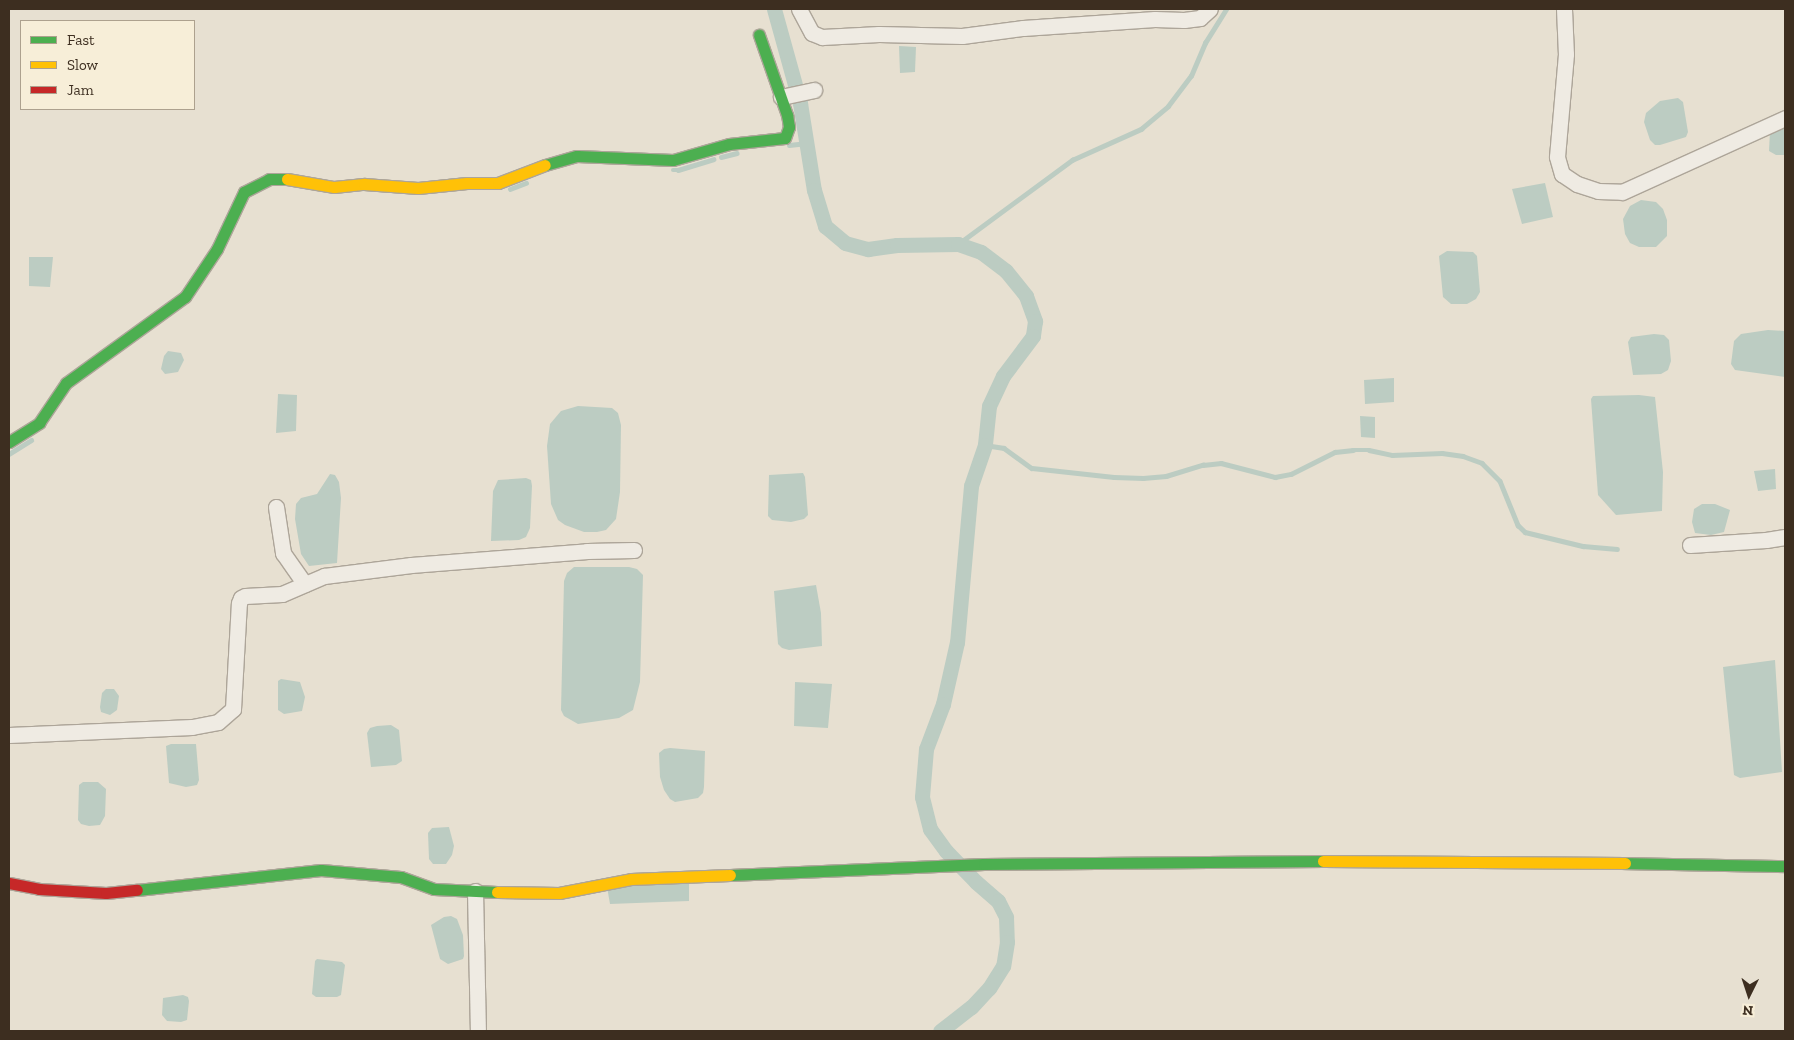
<!DOCTYPE html>
<html>
<head>
<meta charset="utf-8">
<style>
	body { margin:0 }
	#map { position:relative; width:1794px; height:1040px; overflow:hidden; background:#e7e0d1; font-family:"Zilla Slab",serif }
	div>[style] { position:absolute }
	[style*='--x'] { left:calc(var(--x)*1px); top:calc(var(--y)*1px); width:calc(var(--w)*1px); rotate:calc(var(--a)*1deg) }
	.water>* { inset:0; background:#bcccc2 }
	.stream>* { height:4.5px; margin:-2.25px; padding:0 2.25px; transform-origin:2.25px; border-radius:2.25px; background:#bcccc2 }
	.canal>* { height:15px; margin:-7.5px; padding:0 7.5px; transform-origin:7.5px; border-radius:7.5px; background:#bcccc2 }
	.roads { filter:drop-shadow(1px 0 #ada599) drop-shadow(-1px 0 #ada599) drop-shadow(0 1px #ada599) drop-shadow(0 -1px #ada599) }
	.street>* { height:15px; margin:-7.5px; padding:0 7.5px; transform-origin:7.5px; border-radius:7.5px; background:#efebe3 }
	.fast>* { height:11px; margin:-5.5px; padding:0 5.5px; transform-origin:5.5px; border-radius:5.5px; background:#4caf50 }
	.slow>* { height:11px; margin:-5.5px; padding:0 5.5px; transform-origin:5.5px; border-radius:5.5px; background:#ffc107 }
	.jam>* { height:11px; margin:-5.5px; padding:0 5.5px; transform-origin:5.5px; border-radius:5.5px; background:#c62828 }
	span { translate:-50% -50%; white-space:nowrap; text-align:center; line-height:1.15; -webkit-text-stroke:5px #f7eed8; paint-order:stroke }
	.frame { position:absolute; inset:0; border:10px solid #3d2e20; pointer-events:none }
	.legend { position:absolute; left:20px; top:20px; width:175px; height:90px; box-sizing:border-box; background:#f7eed8; border:1px solid #ada18e; margin:0; padding:6px 9px; list-style:none; font-size:15px; color:#3d2e20 }
	.legend li { display:flex; align-items:center; gap:10px; height:25px }
	.legend b { width:25px; border:1px solid #ada18e }
	.north { position:absolute; left:1724px; top:970px; width:50px; height:50px; -webkit-text-stroke:4px #f7eed8; paint-order:stroke; rotate:184deg; font-size:14px; font-weight:700; line-height:20px; text-align:center; color:#3d2e20 }
	.north::after { content:''; display:block; margin:auto; width:18px; height:22px; background:#3d2e20; clip-path:polygon(50% 0,100% 100%,50% 72%,0 100%) }
</style>
</head>
<body>
<div id="map">
	<div class="water">
		<i style="clip-path:polygon(899px 46px,916px 47px,915px 72px,900px 73px)"></i>
		<i style="clip-path:polygon(1678px 98px,1683px 102px,1688px 132px,1686px 137px,1660px 145px,1655px 145px,1650px 140px,1644px 122px,1646px 113px,1660px 101px)"></i>
		<i style="clip-path:polygon(1785px 126px,1785px 155px,1776px 155px,1769px 151px,1770px 131px)"></i>
		<i style="clip-path:polygon(1545px 183px,1553px 217px,1522px 224px,1512px 189px)"></i>
		<i style="clip-path:polygon(1641px 200px,1656px 202px,1663px 209px,1667px 220px,1667px 236px,1656px 247px,1639px 247px,1630px 243px,1625px 234px,1623px 219px,1630px 206px)"></i>
		<i style="clip-path:polygon(1447px 251px,1473px 252px,1477px 256px,1480px 292px,1476px 299px,1467px 304px,1451px 304px,1443px 297px,1439px 256px)"></i>
		<i style="clip-path:polygon(29px 257px,53px 257px,50px 287px,29px 286px)"></i>
		<i style="clip-path:polygon(1768px 330px,1785px 331px,1785px 377px,1735px 370px,1731px 364px,1734px 341px,1741px 334px)"></i>
		<i style="clip-path:polygon(1654px 334px,1664px 335px,1669px 340px,1671px 361px,1668px 370px,1661px 374px,1633px 375px,1628px 342px,1631px 337px)"></i>
		<i style="clip-path:polygon(168px 351px,181px 353px,184px 360px,178px 372px,165px 374px,161px 369px,164px 356px)"></i>
		<i style="clip-path:polygon(1394px 378px,1394px 402px,1365px 404px,1364px 380px)"></i>
		<i style="clip-path:polygon(278px 394px,297px 395px,296px 431px,276px 433px)"></i>
		<i style="clip-path:polygon(1639px 395px,1655px 397px,1663px 472px,1662px 511px,1616px 515px,1598px 495px,1591px 399px,1593px 396px)"></i>
		<i style="clip-path:polygon(578px 406px,612px 408px,618px 413px,621px 425px,620px 492px,616px 519px,606px 530px,597px 532px,584px 532px,565px 525px,558px 520px,551px 504px,547px 446px,550px 424px,561px 411px)"></i>
		<i style="clip-path:polygon(1360px 416px,1375px 417px,1375px 438px,1361px 437px)"></i>
		<i style="clip-path:polygon(1775px 469px,1776px 489px,1758px 491px,1754px 471px)"></i>
		<i style="clip-path:polygon(803px 473px,805px 477px,808px 515px,804px 519px,791px 522px,772px 520px,768px 516px,769px 475px)"></i>
		<i style="clip-path:polygon(330px 474px,335px 475px,339px 482px,341px 498px,337px 563px,309px 566px,301px 554px,295px 519px,296px 504px,301px 498px,317px 494px)"></i>
		<i style="clip-path:polygon(526px 478px,531px 480px,532px 486px,530px 528px,526px 537px,519px 540px,491px 541px,493px 491px,498px 480px)"></i>
		<i style="clip-path:polygon(1702px 504px,1715px 504px,1730px 510px,1724px 532px,1711px 535px,1695px 533px,1692px 522px,1694px 509px)"></i>
		<i style="clip-path:polygon(574px 567px,629px 567px,637px 569px,643px 575px,640px 682px,633px 710px,619px 718px,578px 724px,564px 716px,561px 710px,564px 581px,567px 573px)"></i>
		<i style="clip-path:polygon(816px 585px,821px 613px,822px 646px,789px 650px,782px 648px,778px 644px,774px 591px)"></i>
		<i style="clip-path:polygon(1775px 660px,1782px 772px,1740px 778px,1734px 775px,1723px 667px)"></i>
		<i style="clip-path:polygon(281px 679px,300px 682px,305px 697px,302px 711px,284px 714px,278px 710px,278px 681px)"></i>
		<i style="clip-path:polygon(795px 682px,832px 684px,828px 728px,794px 726px)"></i>
		<i style="clip-path:polygon(106px 689px,114px 689px,119px 696px,117px 710px,110px 715px,101px 712px,100px 707px,102px 693px)"></i>
		<i style="clip-path:polygon(391px 725px,399px 730px,402px 761px,396px 765px,371px 767px,367px 733px,370px 728px,377px 726px)"></i>
		<i style="clip-path:polygon(171px 744px,196px 744px,199px 780px,197px 785px,186px 787px,169px 783px,166px 746px)"></i>
		<i style="clip-path:polygon(670px 748px,705px 751px,704px 787px,703px 793px,698px 798px,675px 802px,670px 799px,664px 790px,660px 777px,659px 753px,664px 749px)"></i>
		<i style="clip-path:polygon(83px 782px,98px 782px,106px 789px,105px 816px,100px 825px,89px 826px,81px 824px,78px 820px,79px 785px)"></i>
		<i style="clip-path:polygon(449px 827px,454px 846px,452px 855px,446px 864px,433px 864px,429px 859px,428px 833px,432px 828px)"></i>
		<i style="clip-path:polygon(689px 882px,689px 901px,610px 904px,607px 887px)"></i>
		<i style="clip-path:polygon(451px 916px,457px 919px,463px 935px,464px 956px,463px 959px,448px 964px,440px 959px,431px 925px,444px 917px)"></i>
		<i style="clip-path:polygon(317px 959px,342px 962px,345px 965px,341px 995px,337px 997px,316px 997px,312px 994px,315px 961px)"></i>
		<i style="clip-path:polygon(183px 995px,188px 997px,189px 1001px,187px 1020px,181px 1022px,167px 1021px,162px 1015px,163px 998px)"></i>
	</div>
	<div class="stream">
		<i style="--x:789;--y:145;--w:18;--a:-6"></i>
		<i style="--x:721;--y:157;--w:16;--a:-14"></i>
		<i style="--x:673;--y:170;--w:5;--a:0"></i>
		<i style="--x:678;--y:170;--w:37;--a:-17"></i>
		<i style="--x:510;--y:189;--w:17;--a:-21"></i>
		<i style="--x:958;--y:244;--w:142;--a:-36.4"></i>
		<i style="--x:1072;--y:160;--w:76;--a:-24.2"></i>
		<i style="--x:1141;--y:129;--w:35;--a:-40"></i>
		<i style="--x:1168;--y:106;--w:38;--a:-53"></i>
		<i style="--x:1191;--y:76;--w:36;--a:-67"></i>
		<i style="--x:1205;--y:43;--w:40;--a:-58"></i>
		<i style="--x:985;--y:445;--w:19;--a:9"></i>
		<i style="--x:1004;--y:448;--w:34;--a:36"></i>
		<i style="--x:1032;--y:468;--w:82;--a:6.3"></i>
		<i style="--x:1114;--y:477;--w:29;--a:2"></i>
		<i style="--x:1143;--y:478;--w:23;--a:-5"></i>
		<i style="--x:1166;--y:476;--w:39;--a:-17"></i>
		<i style="--x:1203;--y:465;--w:18;--a:-6"></i>
		<i style="--x:1221;--y:463;--w:56;--a:14.5"></i>
		<i style="--x:1275;--y:477;--w:16;--a:-11"></i>
		<i style="--x:1291;--y:474;--w:49;--a:-26.6"></i>
		<i style="--x:1335;--y:452;--w:18;--a:-6"></i>
		<i style="--x:1353;--y:450;--w:16;--a:0"></i>
		<i style="--x:1369;--y:450;--w:24;--a:12"></i>
		<i style="--x:1392;--y:455;--w:50;--a:-2.3"></i>
		<i style="--x:1442;--y:453;--w:21;--a:8"></i>
		<i style="--x:1463;--y:456;--w:20;--a:20"></i>
		<i style="--x:1482;--y:463;--w:25;--a:45"></i>
		<i style="--x:1500;--y:481;--w:48;--a:67.8"></i>
		<i style="--x:1518;--y:525;--w:10;--a:45"></i>
		<i style="--x:1525;--y:532;--w:60;--a:13.6"></i>
		<i style="--x:1583;--y:546;--w:34;--a:5"></i>
		<i style="--x:9;--y:454;--w:26;--a:-32"></i>
	</div>
	<div class="canal">
		<i style="--x:774;--y:9;--w:98;--a:74.5"></i>
		<i style="--x:800;--y:103;--w:88;--a:80.9"></i>
		<i style="--x:814;--y:190;--w:38;--a:73"></i>
		<i style="--x:825;--y:226;--w:26;--a:40"></i>
		<i style="--x:845;--y:243;--w:24;--a:15"></i>
		<i style="--x:868;--y:249;--w:29;--a:-8"></i>
		<i style="--x:897;--y:245;--w:61;--a:-0.9"></i>
		<i style="--x:958;--y:244;--w:24;--a:19"></i>
		<i style="--x:981;--y:252;--w:31;--a:37"></i>
		<i style="--x:1006;--y:271;--w:32;--a:51"></i>
		<i style="--x:1026;--y:296;--w:27;--a:70"></i>
		<i style="--x:1035;--y:321;--w:15;--a:98"></i>
		<i style="--x:1033;--y:336;--w:50;--a:126.9"></i>
		<i style="--x:1003;--y:376;--w:33;--a:115"></i>
		<i style="--x:989;--y:406;--w:39;--a:96"></i>
		<i style="--x:985;--y:445;--w:43;--a:108.9"></i>
		<i style="--x:971;--y:486;--w:157;--a:95.1"></i>
		<i style="--x:957;--y:642;--w:64;--a:102.7"></i>
		<i style="--x:943;--y:704;--w:48;--a:110.7"></i>
		<i style="--x:926;--y:749;--w:48;--a:94.8"></i>
		<i style="--x:922;--y:797;--w:33;--a:76"></i>
		<i style="--x:930;--y:829;--w:27;--a:54"></i>
		<i style="--x:946;--y:851;--w:43;--a:45.9"></i>
		<i style="--x:976;--y:882;--w:29;--a:41"></i>
		<i style="--x:998;--y:901;--w:18;--a:63"></i>
		<i style="--x:1006;--y:917;--w:25;--a:88"></i>
		<i style="--x:1007;--y:942;--w:24;--a:99"></i>
		<i style="--x:1003;--y:966;--w:26;--a:122"></i>
		<i style="--x:989;--y:988;--w:26;--a:133"></i>
		<i style="--x:971;--y:1007;--w:39;--a:142"></i>
	</div>
	<div class="roads">
		<div class="street">
			<i style="--x:799;--y:9;--w:27;--a:62"></i>
			<i style="--x:812;--y:33;--w:11;--a:22"></i>
			<i style="--x:822;--y:37;--w:57;--a:-3"></i>
			<i style="--x:879;--y:34;--w:83;--a:1.4"></i>
			<i style="--x:962;--y:36;--w:62;--a:-7.5"></i>
			<i style="--x:1023;--y:28;--w:132;--a:-3.9"></i>
			<i style="--x:1155;--y:19;--w:29;--a:2"></i>
			<i style="--x:1184;--y:20;--w:16;--a:-7"></i>
			<i style="--x:1200;--y:18;--w:13;--a:-42"></i>
			<i style="--x:1564;--y:9;--w:45;--a:87.5"></i>
			<i style="--x:1566;--y:54;--w:103;--a:95"></i>
			<i style="--x:1557;--y:157;--w:18;--a:74"></i>
			<i style="--x:1562;--y:174;--w:18;--a:34"></i>
			<i style="--x:1577;--y:184;--w:22;--a:18"></i>
			<i style="--x:1598;--y:191;--w:24;--a:2"></i>
			<i style="--x:1622;--y:192;--w:179;--a:-24.4"></i>
			<i style="--x:781;--y:97;--w:34;--a:-12"></i>
			<i style="--x:276;--y:507;--w:47;--a:81.3"></i>
			<i style="--x:283;--y:553;--w:38;--a:55"></i>
			<i style="--x:1690;--y:545;--w:76;--a:-3.8"></i>
			<i style="--x:1766;--y:540;--w:19;--a:-9"></i>
			<i style="--x:9;--y:735;--w:183;--a:-2.5"></i>
			<i style="--x:192;--y:727;--w:26;--a:-11"></i>
			<i style="--x:218;--y:722;--w:20;--a:-41"></i>
			<i style="--x:233;--y:709;--w:106;--a:-86.8"></i>
			<i style="--x:239;--y:603;--w:5;--a:-68"></i>
			<i style="--x:241;--y:598;--w:4;--a:-27"></i>
			<i style="--x:245;--y:596;--w:37;--a:-3"></i>
			<i style="--x:282;--y:594;--w:46;--a:-23.2"></i>
			<i style="--x:324;--y:576;--w:88;--a:-7.2"></i>
			<i style="--x:411;--y:565;--w:177;--a:-4.5"></i>
			<i style="--x:587;--y:551;--w:47;--a:-1.2"></i>
			<i style="--x:475;--y:891;--w:140;--a:88.8"></i>
		</div>
		<div class="fast">
			<i style="--x:545;--y:165;--w:33;--a:-16"></i>
			<i style="--x:577;--y:156;--w:96;--a:2.4"></i>
			<i style="--x:673;--y:160;--w:58;--a:-15.9"></i>
			<i style="--x:729;--y:144;--w:56;--a:-6.1"></i>
			<i style="--x:785;--y:138;--w:12;--a:-70"></i>
			<i style="--x:789;--y:127;--w:12;--a:-99"></i>
			<i style="--x:787;--y:115;--w:85;--a:-109.3"></i>
			<i style="--x:9;--y:442;--w:36;--a:-32"></i>
			<i style="--x:39;--y:423;--w:48;--a:-56"></i>
			<i style="--x:66;--y:383;--w:147;--a:-35.9"></i>
			<i style="--x:185;--y:297;--w:58;--a:-56.3"></i>
			<i style="--x:217;--y:249;--w:63;--a:-64.7"></i>
			<i style="--x:244;--y:192;--w:28;--a:-27"></i>
			<i style="--x:269;--y:179;--w:18;--a:0"></i>
			<i style="--x:1625;--y:863;--w:160;--a:1.1"></i>
			<i style="--x:730;--y:875;--w:254;--a:-2.5"></i>
			<i style="--x:984;--y:864;--w:339;--a:-0.5"></i>
			<i style="--x:137;--y:890;--w:185;--a:-6.2"></i>
			<i style="--x:321;--y:870;--w:80;--a:5"></i>
			<i style="--x:401;--y:877;--w:35;--a:20"></i>
			<i style="--x:434;--y:889;--w:63;--a:2.7"></i>
		</div>
		<div class="slow">
			<i style="--x:287;--y:179;--w:48;--a:9.7"></i>
			<i style="--x:334;--y:187;--w:30;--a:-6"></i>
			<i style="--x:364;--y:184;--w:54;--a:4.2"></i>
			<i style="--x:418;--y:188;--w:49;--a:-5.8"></i>
			<i style="--x:467;--y:183;--w:31;--a:0"></i>
			<i style="--x:498;--y:183;--w:50;--a:-21"></i>
			<i style="--x:1323;--y:861;--w:302;--a:0.4"></i>
			<i style="--x:497;--y:892;--w:62;--a:0.9"></i>
			<i style="--x:559;--y:893;--w:73;--a:-11"></i>
			<i style="--x:631;--y:879;--w:99;--a:-2.3"></i>
		</div>
		<div class="jam">
			<i style="--x:9;--y:883;--w:31;--a:11"></i>
			<i style="--x:39;--y:889;--w:67;--a:3.4"></i>
			<i style="--x:106;--y:893;--w:31;--a:-6"></i>
		</div>
	</div>
	<div class="frame"></div>
	<ul class="legend">
	<li><b style="height:6px;background:#4caf50"></b>Fast</li>
	<li><b style="height:6px;background:#ffc107"></b>Slow</li>
	<li><b style="height:6px;background:#c62828"></b>Jam</li>
	</ul>
	<div class="north">N</div>
</div>
</body>
</html>
